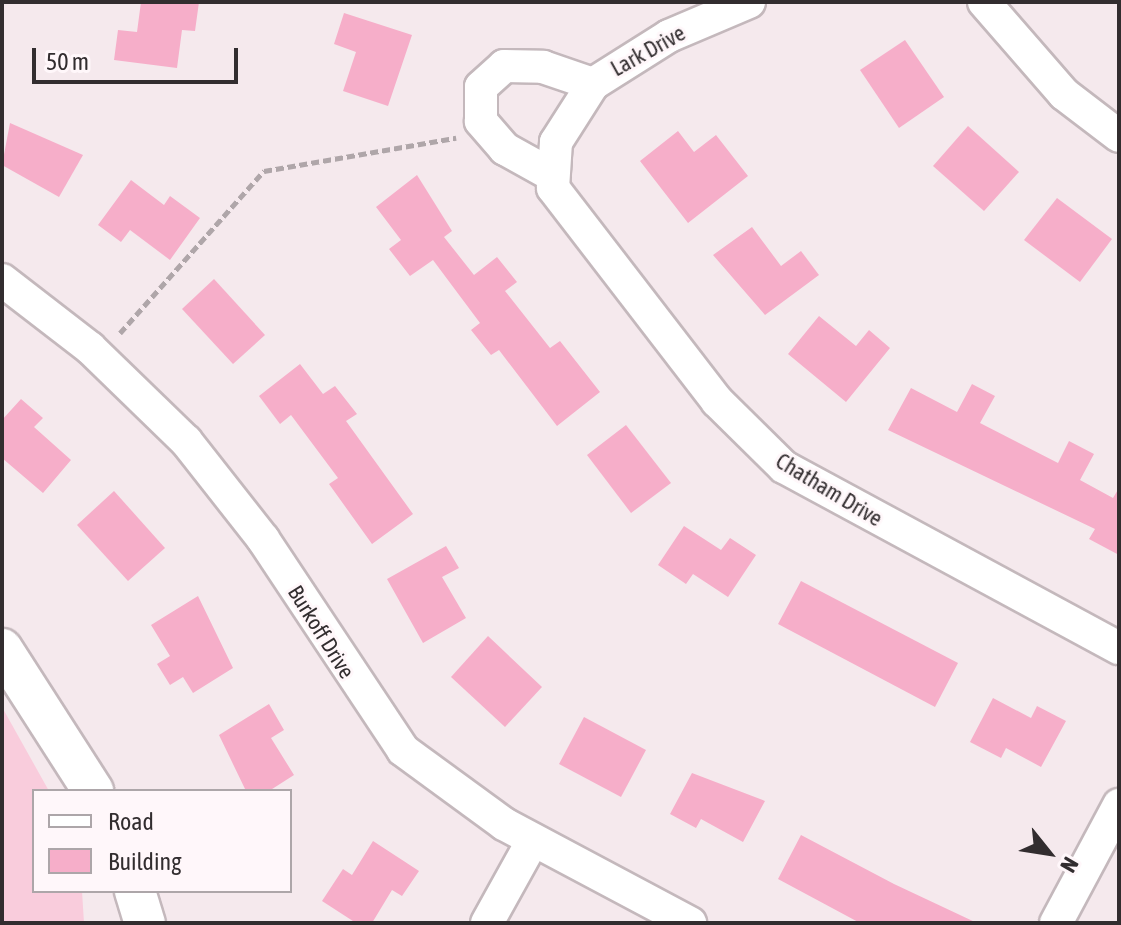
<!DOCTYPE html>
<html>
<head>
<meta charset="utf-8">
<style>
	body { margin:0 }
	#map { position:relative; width:1121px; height:925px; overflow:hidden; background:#f5e9ed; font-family:"Asap Condensed",sans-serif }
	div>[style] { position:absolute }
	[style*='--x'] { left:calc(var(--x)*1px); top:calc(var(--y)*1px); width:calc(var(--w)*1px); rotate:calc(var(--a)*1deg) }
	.green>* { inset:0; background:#f9ccdc }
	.building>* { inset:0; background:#f6aec9 }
	.path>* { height:5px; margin-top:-2.5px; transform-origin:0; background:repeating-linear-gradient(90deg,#afa6a9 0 8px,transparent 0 12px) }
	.roads { filter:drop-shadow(2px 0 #c4b8bc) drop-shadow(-2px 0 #c4b8bc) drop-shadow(0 2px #c4b8bc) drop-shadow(0 -2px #c4b8bc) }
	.minor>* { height:32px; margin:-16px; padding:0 16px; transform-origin:16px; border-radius:16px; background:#fff }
	.tertiary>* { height:40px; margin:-20px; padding:0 20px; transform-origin:20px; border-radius:20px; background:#fff }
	span { translate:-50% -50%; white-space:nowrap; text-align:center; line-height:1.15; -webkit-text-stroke:6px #fff7fa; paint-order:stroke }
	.street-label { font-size:22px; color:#322d2f }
	.frame { position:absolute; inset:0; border:4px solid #322d2f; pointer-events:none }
	.legend { position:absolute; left:32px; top:789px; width:260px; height:104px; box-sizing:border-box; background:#fff7fa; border:2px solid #ada6a9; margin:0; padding:10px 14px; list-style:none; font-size:24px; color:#322d2f }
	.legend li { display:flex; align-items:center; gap:16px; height:40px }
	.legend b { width:40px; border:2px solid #ada6a9 }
	.north { position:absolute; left:1009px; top:813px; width:80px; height:80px; -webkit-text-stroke:6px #fff7fa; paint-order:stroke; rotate:120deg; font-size:22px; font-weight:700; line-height:32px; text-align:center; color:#322d2f }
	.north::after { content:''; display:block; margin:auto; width:28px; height:36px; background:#322d2f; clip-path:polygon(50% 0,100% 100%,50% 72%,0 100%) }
	.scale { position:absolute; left:32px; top:48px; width:206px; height:36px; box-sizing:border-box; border:4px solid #322d2f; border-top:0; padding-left:10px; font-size:24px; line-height:28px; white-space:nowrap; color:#322d2f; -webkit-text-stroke:6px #fff7fa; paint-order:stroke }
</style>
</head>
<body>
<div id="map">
	<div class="green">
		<i style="clip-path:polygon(2px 707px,49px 791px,34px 791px,34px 891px,82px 891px,84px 923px,2px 923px)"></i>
	</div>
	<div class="building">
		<i style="clip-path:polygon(141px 2px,199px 2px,195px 31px,182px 30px,177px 68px,114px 60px,118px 30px,137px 32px)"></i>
		<i style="clip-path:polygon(344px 13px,412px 35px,388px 106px,343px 91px,356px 52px,334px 44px)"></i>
		<i style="clip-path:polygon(905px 40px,944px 97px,899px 128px,860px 70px)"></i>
		<i style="clip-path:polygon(10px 123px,83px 155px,59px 197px,2px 165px)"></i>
		<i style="clip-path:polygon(968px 126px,1019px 172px,984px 211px,933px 166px)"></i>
		<i style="clip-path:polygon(678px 131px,694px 152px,716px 135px,748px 176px,688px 223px,640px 161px)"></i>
		<i style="clip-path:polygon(417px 175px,452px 231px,444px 237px,474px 275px,497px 257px,517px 282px,505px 291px,550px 348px,560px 341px,600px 392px,557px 426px,499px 350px,491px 355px,471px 330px,480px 323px,433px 260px,410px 276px,389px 249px,401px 240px,376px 207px)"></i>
		<i style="clip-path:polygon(131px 180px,164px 205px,170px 196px,200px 218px,170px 260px,130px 230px,121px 242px,98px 225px)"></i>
		<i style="clip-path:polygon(1057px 198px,1112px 239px,1080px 282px,1024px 240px)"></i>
		<i style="clip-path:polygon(752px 227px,781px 266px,801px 251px,819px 275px,765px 315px,713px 255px)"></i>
		<i style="clip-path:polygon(214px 279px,265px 335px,233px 364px,182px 309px)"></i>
		<i style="clip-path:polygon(819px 316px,856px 346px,869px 330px,890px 348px,846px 402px,788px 354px)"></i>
		<i style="clip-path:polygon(300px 364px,323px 394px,335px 386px,357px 414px,346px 421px,413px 514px,372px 544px,329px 484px,338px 478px,291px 415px,280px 424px,259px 396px)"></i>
		<i style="clip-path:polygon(972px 384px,995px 396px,980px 423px,1058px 463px,1069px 441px,1094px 454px,1080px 480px,1113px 498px,1119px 488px,1119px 555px,1089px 539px,1095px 529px,888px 430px,911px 388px,957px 412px)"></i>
		<i style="clip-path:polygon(21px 399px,43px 418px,34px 427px,71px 460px,43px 493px,2px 458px,2px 420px)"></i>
		<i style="clip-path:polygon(626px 425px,671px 483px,631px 513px,587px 455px)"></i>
		<i style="clip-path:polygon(114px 491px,165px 548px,128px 581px,77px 525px)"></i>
		<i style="clip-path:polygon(684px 526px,721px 550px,730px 538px,756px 555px,728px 597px,693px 574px,686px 584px,658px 565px)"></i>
		<i style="clip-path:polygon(446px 546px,459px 568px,442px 577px,466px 618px,423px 643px,387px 579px)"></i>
		<i style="clip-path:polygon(801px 581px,958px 663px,935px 707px,778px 624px)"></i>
		<i style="clip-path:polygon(198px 596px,233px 668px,193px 693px,183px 677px,170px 685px,157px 664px,170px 656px,151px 625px)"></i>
		<i style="clip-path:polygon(488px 636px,542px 687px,505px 727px,451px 677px)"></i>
		<i style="clip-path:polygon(993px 698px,1031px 718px,1037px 706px,1066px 721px,1041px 767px,1006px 748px,1001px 758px,970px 742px)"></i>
		<i style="clip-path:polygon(269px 704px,284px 730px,271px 738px,294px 775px,269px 791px,246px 791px,219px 735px)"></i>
		<i style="clip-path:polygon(584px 717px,646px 750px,621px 797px,559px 764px)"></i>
		<i style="clip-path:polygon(692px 773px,765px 801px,743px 842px,701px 819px,696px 828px,670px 814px)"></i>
		<i style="clip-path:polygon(801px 835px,894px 884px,977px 923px,860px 923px,778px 879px)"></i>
		<i style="clip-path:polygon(373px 841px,419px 871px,402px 896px,392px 890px,372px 923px,356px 923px,322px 901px,343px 869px,352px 875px)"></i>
	</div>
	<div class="path">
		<i style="--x:120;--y:333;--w:217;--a:-48.4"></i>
		<i style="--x:264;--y:171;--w:195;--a:-9.8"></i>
	</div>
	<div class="roads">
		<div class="minor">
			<i style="--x:749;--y:2;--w:87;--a:157"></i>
			<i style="--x:669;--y:36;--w:90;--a:147.7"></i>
			<i style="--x:593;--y:84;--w:69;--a:122.5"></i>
			<i style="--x:556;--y:142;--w:46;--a:93.7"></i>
			<i style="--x:553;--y:188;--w:269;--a:52.4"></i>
			<i style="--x:717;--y:401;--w:94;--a:44.6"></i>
			<i style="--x:784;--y:467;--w:381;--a:28.4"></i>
			<i style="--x:984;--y:2;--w:122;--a:49"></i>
			<i style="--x:1064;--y:94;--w:69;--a:37.4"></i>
			<i style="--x:552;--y:175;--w:54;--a:-151"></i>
			<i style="--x:505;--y:149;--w:37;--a:-131"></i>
			<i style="--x:481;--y:121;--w:34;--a:-90"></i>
			<i style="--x:481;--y:87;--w:31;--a:-42"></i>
			<i style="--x:504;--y:66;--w:39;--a:1"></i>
			<i style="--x:543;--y:67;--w:53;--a:18.8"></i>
			<i style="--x:2;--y:280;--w:111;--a:37.7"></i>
			<i style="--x:90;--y:348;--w:134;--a:44.1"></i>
			<i style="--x:186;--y:441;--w:125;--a:51.8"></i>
			<i style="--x:263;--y:539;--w:253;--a:56.4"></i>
			<i style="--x:403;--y:750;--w:125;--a:36.2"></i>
			<i style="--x:504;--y:824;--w:211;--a:28"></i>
			<i style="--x:487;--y:923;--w:95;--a:-61"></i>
			<i style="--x:1056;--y:923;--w:134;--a:-61.9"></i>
		</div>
		<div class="tertiary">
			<i style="--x:2;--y:649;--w:169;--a:57.3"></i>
			<i style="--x:135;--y:891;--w:34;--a:73"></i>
		</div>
	</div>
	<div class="street-label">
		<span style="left:648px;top:51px;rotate:-29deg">Lark Drive</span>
		<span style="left:829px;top:490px;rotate:31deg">Chatham Drive</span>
		<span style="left:321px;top:632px;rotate:58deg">Burkoff Drive</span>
	</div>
	<div class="frame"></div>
	<ul class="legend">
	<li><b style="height:10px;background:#fff"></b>Road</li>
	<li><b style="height:22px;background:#f6aec9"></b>Building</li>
	</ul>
	<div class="north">N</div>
	<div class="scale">50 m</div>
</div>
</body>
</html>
